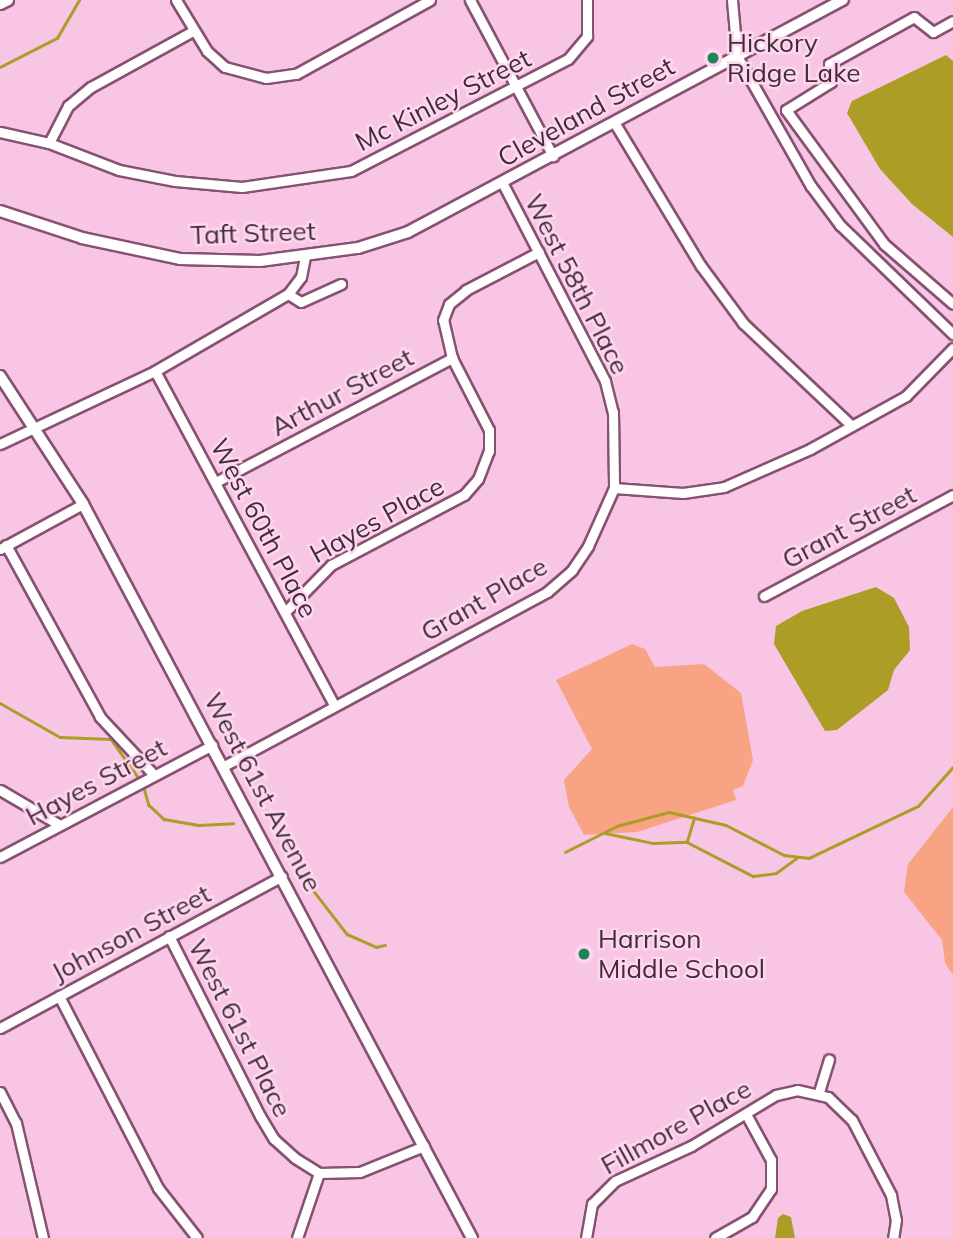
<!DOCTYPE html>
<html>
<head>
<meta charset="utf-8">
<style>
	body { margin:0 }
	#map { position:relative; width:953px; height:1238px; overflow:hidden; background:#f8c6e4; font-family:Mulish,sans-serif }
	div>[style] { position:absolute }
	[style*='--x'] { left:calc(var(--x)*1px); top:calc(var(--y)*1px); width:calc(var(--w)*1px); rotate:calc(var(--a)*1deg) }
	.green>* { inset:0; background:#f8a484 }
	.water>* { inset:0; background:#ac9d26 }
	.stream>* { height:2.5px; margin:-1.25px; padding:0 1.25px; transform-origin:1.25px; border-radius:1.25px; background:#ac9d26 }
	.roads { filter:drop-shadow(2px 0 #875173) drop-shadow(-2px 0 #875173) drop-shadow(0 2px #875173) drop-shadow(0 -2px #875173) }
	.minor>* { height:9px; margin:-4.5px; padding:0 4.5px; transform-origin:4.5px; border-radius:4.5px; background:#fff }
	.major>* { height:10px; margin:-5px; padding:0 5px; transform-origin:5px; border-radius:5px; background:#fff }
	.dots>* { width:19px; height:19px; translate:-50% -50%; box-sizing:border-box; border:4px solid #fdd7ee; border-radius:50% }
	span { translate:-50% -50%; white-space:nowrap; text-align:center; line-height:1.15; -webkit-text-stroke:5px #fdd7ee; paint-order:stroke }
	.poi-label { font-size:26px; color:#432b3a }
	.left { translate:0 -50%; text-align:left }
	.street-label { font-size:26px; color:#432b3a }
</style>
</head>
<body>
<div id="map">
	<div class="green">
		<i style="clip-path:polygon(632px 644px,645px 649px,655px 667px,704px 664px,741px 693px,753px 760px,743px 786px,733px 790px,736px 800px,637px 832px,584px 835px,569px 807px,564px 780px,592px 749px,556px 680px)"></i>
		<i style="clip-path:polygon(953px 807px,953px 975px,945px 963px,942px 940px,904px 892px,908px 864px)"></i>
	</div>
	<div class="water">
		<i style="clip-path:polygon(946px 55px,953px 61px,953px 237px,912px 204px,880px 169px,847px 113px,852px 101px)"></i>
		<i style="clip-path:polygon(876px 587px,894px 598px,909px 627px,910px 650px,894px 670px,888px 690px,837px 730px,825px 731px,774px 644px,776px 626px,802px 611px)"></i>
		<i style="clip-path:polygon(783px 1214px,791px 1217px,795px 1238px,775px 1238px,778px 1218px)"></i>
	</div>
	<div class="stream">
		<i style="--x:0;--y:67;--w:64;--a:-27"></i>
		<i style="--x:57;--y:38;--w:44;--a:-59.9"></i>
		<i style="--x:0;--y:703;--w:69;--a:29.5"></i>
		<i style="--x:60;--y:737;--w:51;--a:2.2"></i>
		<i style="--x:111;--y:739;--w:47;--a:54.6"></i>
		<i style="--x:144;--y:788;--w:18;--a:74"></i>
		<i style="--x:149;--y:805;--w:21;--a:43"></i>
		<i style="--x:164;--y:819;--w:36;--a:10"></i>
		<i style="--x:199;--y:825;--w:34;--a:-3"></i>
		<i style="--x:605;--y:833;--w:49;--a:11.8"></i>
		<i style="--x:653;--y:843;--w:34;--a:-2"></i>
		<i style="--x:687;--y:842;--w:74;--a:27.3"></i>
		<i style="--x:753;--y:876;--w:23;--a:-7"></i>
		<i style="--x:776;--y:873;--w:26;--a:-36"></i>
		<i style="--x:687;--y:841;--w:24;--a:-73"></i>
		<i style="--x:565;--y:852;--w:58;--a:-26.6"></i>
		<i style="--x:617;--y:826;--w:54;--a:-15.1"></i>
		<i style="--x:669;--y:812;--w:58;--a:12.8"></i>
		<i style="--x:726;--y:825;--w:65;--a:27.3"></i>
		<i style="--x:784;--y:855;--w:25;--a:7"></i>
		<i style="--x:809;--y:858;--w:121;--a:-25.5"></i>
		<i style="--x:918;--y:806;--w:52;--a:-48.1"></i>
		<i style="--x:303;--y:886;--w:11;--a:22"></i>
		<i style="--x:313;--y:890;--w:56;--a:52.3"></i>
		<i style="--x:347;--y:934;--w:32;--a:24"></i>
		<i style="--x:376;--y:947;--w:9;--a:-13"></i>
	</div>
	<div class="roads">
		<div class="minor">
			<i style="--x:176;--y:0;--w:60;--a:58.7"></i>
			<i style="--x:207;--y:51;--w:24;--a:42"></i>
			<i style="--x:225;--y:67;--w:42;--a:15"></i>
			<i style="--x:266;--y:78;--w:30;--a:-8"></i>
			<i style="--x:296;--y:74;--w:153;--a:-28.9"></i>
			<i style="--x:470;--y:0;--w:177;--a:62"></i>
			<i style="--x:732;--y:0;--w:56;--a:84.9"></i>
			<i style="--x:737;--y:56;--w:150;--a:60.4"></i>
			<i style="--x:811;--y:186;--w:49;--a:53.4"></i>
			<i style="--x:840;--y:225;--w:157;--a:44"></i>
			<i style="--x:0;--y:4;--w:9;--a:-27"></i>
			<i style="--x:953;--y:21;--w:23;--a:151"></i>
			<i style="--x:933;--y:32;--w:24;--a:-142"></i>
			<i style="--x:914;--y:17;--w:97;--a:151.1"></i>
			<i style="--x:829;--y:64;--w:18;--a:84"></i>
			<i style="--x:831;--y:82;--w:53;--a:148.1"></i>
			<i style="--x:786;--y:110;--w:166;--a:53.8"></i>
			<i style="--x:884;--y:244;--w:91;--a:41"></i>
			<i style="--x:614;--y:122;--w:168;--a:58.9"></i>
			<i style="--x:701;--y:266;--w:71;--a:53.6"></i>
			<i style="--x:743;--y:323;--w:149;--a:43.4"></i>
			<i style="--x:0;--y:132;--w:50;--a:12.7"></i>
			<i style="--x:49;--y:143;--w:75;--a:21.1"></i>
			<i style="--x:119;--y:170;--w:57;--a:11.1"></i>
			<i style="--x:175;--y:181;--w:67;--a:5.1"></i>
			<i style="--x:242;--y:187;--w:110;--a:-8.4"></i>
			<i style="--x:351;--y:171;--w:244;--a:-27.3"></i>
			<i style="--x:568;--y:59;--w:30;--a:-50"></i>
			<i style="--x:587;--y:36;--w:36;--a:-90"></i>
			<i style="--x:49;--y:143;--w:42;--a:-62.8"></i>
			<i style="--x:68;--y:106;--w:30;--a:-40"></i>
			<i style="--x:91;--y:87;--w:116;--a:-28.8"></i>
			<i style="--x:503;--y:184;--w:222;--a:62.6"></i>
			<i style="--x:605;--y:381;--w:32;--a:76"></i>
			<i style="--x:613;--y:412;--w:76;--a:89.2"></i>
			<i style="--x:288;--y:294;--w:15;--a:32"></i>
			<i style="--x:301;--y:302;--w:44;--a:-24.2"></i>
			<i style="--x:155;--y:371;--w:380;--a:61.8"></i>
			<i style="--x:0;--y:444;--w:171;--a:-25.2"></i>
			<i style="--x:155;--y:371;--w:154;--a:-30.1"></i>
			<i style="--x:288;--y:294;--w:21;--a:-53"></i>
			<i style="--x:301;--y:277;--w:20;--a:-79"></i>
			<i style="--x:216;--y:482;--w:267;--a:-27.7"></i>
			<i style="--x:6;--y:545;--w:196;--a:61.3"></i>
			<i style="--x:100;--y:717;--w:79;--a:47"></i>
			<i style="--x:0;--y:549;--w:94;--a:-28.5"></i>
			<i style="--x:764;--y:596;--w:214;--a:-28.1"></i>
			<i style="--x:285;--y:612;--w:66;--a:-45.6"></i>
			<i style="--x:331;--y:565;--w:150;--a:-27.8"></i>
			<i style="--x:464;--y:495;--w:21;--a:-49"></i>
			<i style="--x:478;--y:479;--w:30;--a:-69"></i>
			<i style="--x:489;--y:451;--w:21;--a:-90"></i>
			<i style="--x:489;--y:430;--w:81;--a:-117.2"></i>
			<i style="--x:452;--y:358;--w:39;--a:-103"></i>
			<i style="--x:443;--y:320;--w:17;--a:-69"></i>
			<i style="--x:449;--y:304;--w:22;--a:-39"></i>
			<i style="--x:466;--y:290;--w:82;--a:-27.5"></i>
			<i style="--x:224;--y:766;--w:367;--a:-28.3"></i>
			<i style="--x:547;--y:592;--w:33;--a:-41"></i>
			<i style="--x:572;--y:570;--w:29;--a:-56"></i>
			<i style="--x:588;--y:546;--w:64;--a:-65.9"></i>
			<i style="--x:614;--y:488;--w:69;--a:4.1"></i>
			<i style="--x:683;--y:493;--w:41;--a:-8.3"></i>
			<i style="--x:724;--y:487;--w:94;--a:-23.8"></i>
			<i style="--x:810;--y:449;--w:110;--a:-28.9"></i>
			<i style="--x:906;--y:396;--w:67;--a:-45.6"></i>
			<i style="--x:0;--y:790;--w:69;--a:30.3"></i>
			<i style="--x:0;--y:857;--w:240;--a:-27.8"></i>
			<i style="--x:169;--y:936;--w:202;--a:63.2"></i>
			<i style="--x:260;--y:1116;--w:27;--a:59"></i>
			<i style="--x:274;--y:1139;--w:28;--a:42"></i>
			<i style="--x:295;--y:1158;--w:28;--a:32"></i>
			<i style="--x:319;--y:1173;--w:41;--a:-1.4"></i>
			<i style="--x:360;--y:1172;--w:69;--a:-22.1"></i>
			<i style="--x:59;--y:996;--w:216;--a:62.7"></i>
			<i style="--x:158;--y:1188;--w:63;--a:52"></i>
			<i style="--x:0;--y:1028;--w:320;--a:-28.3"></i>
			<i style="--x:0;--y:1092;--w:35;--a:63"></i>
			<i style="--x:16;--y:1123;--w:118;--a:76.8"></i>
			<i style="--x:819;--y:1092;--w:34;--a:-73"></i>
			<i style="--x:297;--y:1238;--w:69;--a:-71.3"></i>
			<i style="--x:586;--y:1238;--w:35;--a:-80"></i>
			<i style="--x:592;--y:1204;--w:33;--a:-45"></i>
			<i style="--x:615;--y:1181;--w:84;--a:-24.7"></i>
			<i style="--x:691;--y:1146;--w:99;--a:-31"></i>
			<i style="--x:776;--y:1095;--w:22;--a:-13"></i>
			<i style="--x:797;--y:1090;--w:32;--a:13"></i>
			<i style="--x:828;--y:1097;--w:33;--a:44"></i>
			<i style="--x:852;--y:1120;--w:85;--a:62.5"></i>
			<i style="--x:891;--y:1195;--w:25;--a:79"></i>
			<i style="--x:896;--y:1220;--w:18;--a:99"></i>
			<i style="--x:715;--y:1238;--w:43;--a:-29.6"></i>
			<i style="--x:752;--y:1217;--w:34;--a:-56"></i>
			<i style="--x:771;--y:1189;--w:29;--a:-90"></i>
			<i style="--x:771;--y:1160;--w:52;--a:-118.5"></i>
		</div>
		<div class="major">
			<i style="--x:0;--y:211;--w:86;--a:18.2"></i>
			<i style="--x:82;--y:238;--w:100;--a:12.1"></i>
			<i style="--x:180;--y:259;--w:80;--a:1.4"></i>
			<i style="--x:260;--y:261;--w:99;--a:-7.6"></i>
			<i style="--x:358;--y:248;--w:52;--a:-17.7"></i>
			<i style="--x:408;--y:232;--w:493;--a:-28.1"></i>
			<i style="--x:0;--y:376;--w:153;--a:57"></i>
			<i style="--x:83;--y:504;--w:831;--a:62.08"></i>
		</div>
	</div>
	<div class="dots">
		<i style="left:713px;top:58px;background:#21835c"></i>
		<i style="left:584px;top:954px;background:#21835c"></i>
	</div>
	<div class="poi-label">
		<span class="left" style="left:727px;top:58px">Hickory<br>Ridge Lake</span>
		<span class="left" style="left:598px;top:954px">Harrison<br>Middle School</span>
	</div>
	<div class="street-label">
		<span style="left:443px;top:100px;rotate:-27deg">Mc Kinley Street</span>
		<span style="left:586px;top:112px;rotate:-29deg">Cleveland Street</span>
		<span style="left:253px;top:233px;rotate:-2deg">Taft Street</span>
		<span style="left:577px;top:284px;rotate:63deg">West 58th Place</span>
		<span style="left:342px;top:392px;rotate:-28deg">Arthur Street</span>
		<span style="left:377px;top:520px;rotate:-29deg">Hayes Place</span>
		<span style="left:849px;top:527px;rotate:-28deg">Grant Street</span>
		<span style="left:264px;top:528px;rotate:62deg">West 60th Place</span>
		<span style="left:484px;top:599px;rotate:-30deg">Grant Place</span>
		<span style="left:96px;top:782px;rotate:-28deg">Hayes Street</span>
		<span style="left:263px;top:792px;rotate:62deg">West 61st Avenue</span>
		<span style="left:131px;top:933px;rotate:-28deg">Johnson Street</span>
		<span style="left:240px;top:1028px;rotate:63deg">West 61st Place</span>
		<span style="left:676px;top:1127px;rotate:-29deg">Fillmore Place</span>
	</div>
</div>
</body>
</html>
